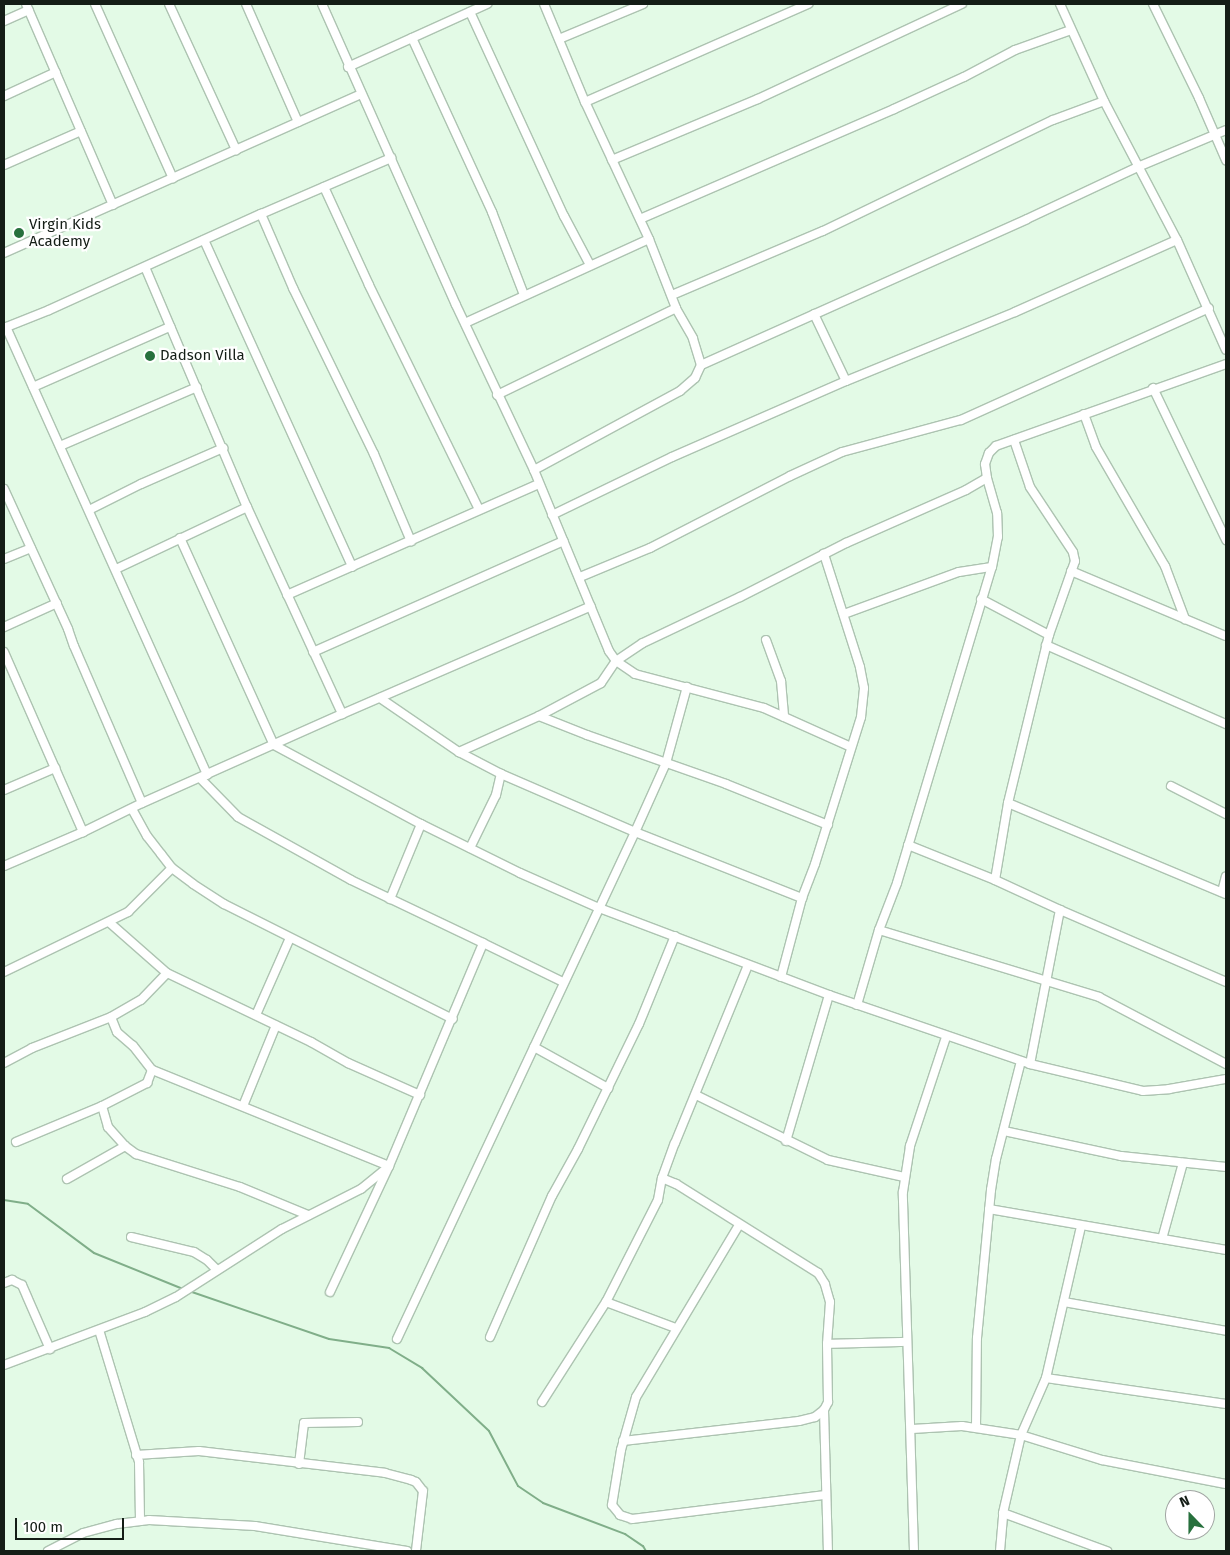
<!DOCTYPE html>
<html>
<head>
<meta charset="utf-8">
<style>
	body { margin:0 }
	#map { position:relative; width:1230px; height:1555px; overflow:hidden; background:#e3fae6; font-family:"Fira Sans",sans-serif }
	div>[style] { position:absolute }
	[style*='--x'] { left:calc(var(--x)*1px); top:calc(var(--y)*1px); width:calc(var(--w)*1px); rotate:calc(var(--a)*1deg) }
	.stream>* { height:2px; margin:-1px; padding:0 1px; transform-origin:1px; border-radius:1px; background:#80ae89 }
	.roads { filter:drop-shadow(1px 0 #adc3b1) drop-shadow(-1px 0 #adc3b1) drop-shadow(0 1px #adc3b1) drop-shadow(0 -1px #adc3b1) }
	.minor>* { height:8px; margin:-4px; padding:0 4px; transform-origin:4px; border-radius:4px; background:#fff }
	.dots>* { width:14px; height:14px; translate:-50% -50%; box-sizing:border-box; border:2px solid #fff; border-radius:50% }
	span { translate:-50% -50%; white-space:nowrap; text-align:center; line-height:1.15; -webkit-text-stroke:4.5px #fff; paint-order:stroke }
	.poi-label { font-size:15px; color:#141d16 }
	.left { translate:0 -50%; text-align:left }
	.frame { position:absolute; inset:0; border:5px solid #141d16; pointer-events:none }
	.north { position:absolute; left:1165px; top:1490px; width:50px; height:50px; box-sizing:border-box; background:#fff; border:1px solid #a1a5a2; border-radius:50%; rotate:338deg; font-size:14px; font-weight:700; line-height:20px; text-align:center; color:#141d16 }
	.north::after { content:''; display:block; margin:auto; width:18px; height:22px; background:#27703d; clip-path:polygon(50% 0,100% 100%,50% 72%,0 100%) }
	.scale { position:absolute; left:15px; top:1518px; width:109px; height:22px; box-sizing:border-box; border:2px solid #141d16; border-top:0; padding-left:6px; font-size:15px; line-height:18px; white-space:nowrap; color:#141d16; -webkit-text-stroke:4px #fff; paint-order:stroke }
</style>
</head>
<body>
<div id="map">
	<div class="stream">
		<i style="--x:4;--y:1200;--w:24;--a:9"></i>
		<i style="--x:28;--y:1204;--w:82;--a:36.6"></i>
		<i style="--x:94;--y:1253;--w:96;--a:22"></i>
		<i style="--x:189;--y:1291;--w:148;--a:18.9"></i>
		<i style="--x:329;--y:1339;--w:61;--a:8.5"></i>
		<i style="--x:389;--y:1348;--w:39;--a:31"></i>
		<i style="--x:422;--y:1368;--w:92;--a:43.2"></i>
		<i style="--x:489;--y:1431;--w:62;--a:62.2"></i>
		<i style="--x:518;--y:1486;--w:30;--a:34"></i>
		<i style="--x:543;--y:1503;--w:88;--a:20.7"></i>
		<i style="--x:625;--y:1534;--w:22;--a:34"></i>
		<i style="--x:643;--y:1546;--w:6;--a:59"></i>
	</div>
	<div class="roads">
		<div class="minor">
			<i style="--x:26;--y:4;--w:219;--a:66.6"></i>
			<i style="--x:95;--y:4;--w:191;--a:65.9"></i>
			<i style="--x:169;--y:4;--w:161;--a:65.3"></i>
			<i style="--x:246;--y:4;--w:129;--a:66.2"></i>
			<i style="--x:322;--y:4;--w:329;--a:66"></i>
			<i style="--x:456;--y:305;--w:183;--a:64.7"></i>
			<i style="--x:534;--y:470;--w:196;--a:67.5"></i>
			<i style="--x:609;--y:651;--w:12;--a:55"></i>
			<i style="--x:616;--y:661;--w:23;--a:34"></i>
			<i style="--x:635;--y:674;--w:133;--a:14.8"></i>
			<i style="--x:764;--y:708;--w:95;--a:24.1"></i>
			<i style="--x:1060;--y:4;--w:107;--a:65.6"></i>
			<i style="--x:1104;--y:101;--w:157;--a:62.3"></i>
			<i style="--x:1177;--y:240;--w:120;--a:66"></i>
			<i style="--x:1153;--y:4;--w:105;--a:63.9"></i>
			<i style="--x:1199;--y:98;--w:68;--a:66.5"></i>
			<i style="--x:470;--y:12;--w:225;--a:65.3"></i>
			<i style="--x:564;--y:216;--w:55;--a:62"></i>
			<i style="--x:4;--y:21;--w:27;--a:-24"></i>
			<i style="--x:412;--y:38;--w:192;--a:65.3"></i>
			<i style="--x:492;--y:212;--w:89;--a:68.9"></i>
			<i style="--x:559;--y:39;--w:91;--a:-22.6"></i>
			<i style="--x:348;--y:67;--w:153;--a:-24.4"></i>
			<i style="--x:4;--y:96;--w:57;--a:-24.8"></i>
			<i style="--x:585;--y:102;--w:244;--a:-23.7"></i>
			<i style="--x:612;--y:160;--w:158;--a:-22.7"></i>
			<i style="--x:758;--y:99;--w:225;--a:-25"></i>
			<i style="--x:4;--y:165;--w:84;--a:-23.8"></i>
			<i style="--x:324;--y:187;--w:108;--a:65.3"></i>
			<i style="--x:369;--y:285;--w:250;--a:63.9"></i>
			<i style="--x:261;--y:214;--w:81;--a:66.6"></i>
			<i style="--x:293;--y:288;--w:185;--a:64"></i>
			<i style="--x:374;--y:454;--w:95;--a:67"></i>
			<i style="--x:640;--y:219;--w:277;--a:-23.4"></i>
			<i style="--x:894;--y:109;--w:77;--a:-24.6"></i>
			<i style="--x:964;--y:77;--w:58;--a:-27.9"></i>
			<i style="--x:1015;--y:50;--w:59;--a:-19.7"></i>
			<i style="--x:204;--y:240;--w:359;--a:65.6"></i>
			<i style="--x:4;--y:253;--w:391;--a:-24"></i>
			<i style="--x:145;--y:267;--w:261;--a:67"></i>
			<i style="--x:247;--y:507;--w:228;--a:65.3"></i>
			<i style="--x:672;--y:295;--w:164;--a:-23"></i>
			<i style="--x:823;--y:231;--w:255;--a:-25.8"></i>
			<i style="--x:1053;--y:120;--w:54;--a:-20.4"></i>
			<i style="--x:814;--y:314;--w:74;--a:64.5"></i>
			<i style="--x:465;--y:323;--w:202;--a:-24.5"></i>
			<i style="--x:6;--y:327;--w:491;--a:65.8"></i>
			<i style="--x:4;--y:328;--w:48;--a:-21.8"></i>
			<i style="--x:49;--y:310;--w:233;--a:-24.4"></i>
			<i style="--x:261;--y:214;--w:142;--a:-23.3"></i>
			<i style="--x:701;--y:365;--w:357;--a:-24.1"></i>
			<i style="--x:1027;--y:219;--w:125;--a:-25.1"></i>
			<i style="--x:1140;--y:166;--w:93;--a:-22.7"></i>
			<i style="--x:33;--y:387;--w:150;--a:-23.7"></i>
			<i style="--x:1153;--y:388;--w:169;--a:64.3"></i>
			<i style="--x:497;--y:395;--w:199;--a:-25.9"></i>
			<i style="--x:1084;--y:414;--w:35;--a:70"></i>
			<i style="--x:1096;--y:447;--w:138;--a:59.9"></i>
			<i style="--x:1165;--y:566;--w:57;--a:69.3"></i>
			<i style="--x:60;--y:446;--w:149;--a:-23.3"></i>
			<i style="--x:534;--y:470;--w:166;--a:-28.4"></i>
			<i style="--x:680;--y:391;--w:20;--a:-41"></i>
			<i style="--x:695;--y:378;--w:14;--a:-65"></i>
			<i style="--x:701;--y:365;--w:28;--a:-107"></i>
			<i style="--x:693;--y:338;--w:34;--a:-120"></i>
			<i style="--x:676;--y:308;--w:74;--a:-111.4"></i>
			<i style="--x:649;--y:239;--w:151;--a:-115"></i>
			<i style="--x:585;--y:102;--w:106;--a:-112.7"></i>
			<i style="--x:4;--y:489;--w:154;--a:65.4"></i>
			<i style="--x:68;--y:629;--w:18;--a:71"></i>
			<i style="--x:74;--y:646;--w:171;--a:66.6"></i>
			<i style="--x:142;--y:803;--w:66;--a:153.8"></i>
			<i style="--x:83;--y:832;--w:86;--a:156.7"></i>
			<i style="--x:89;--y:510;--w:58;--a:-26.6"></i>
			<i style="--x:141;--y:484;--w:90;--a:-23.7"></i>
			<i style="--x:552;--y:515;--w:133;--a:-25.8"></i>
			<i style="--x:672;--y:457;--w:190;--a:-23.6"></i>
			<i style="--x:846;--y:381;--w:183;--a:-22.2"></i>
			<i style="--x:1015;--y:312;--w:177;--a:-24"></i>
			<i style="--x:180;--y:538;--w:227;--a:65.6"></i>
			<i style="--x:274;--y:745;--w:167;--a:28.3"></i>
			<i style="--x:421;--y:824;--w:110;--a:26.3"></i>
			<i style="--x:520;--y:873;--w:86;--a:23.9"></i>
			<i style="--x:599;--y:908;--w:246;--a:20.7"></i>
			<i style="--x:829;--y:995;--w:213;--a:18.9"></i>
			<i style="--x:1030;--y:1064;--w:116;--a:13.4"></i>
			<i style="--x:1143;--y:1091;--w:26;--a:-4"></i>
			<i style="--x:1169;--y:1089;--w:58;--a:-10"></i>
			<i style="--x:4;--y:559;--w:29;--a:-22"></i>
			<i style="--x:116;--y:569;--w:145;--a:-25.3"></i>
			<i style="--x:1071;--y:571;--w:168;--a:22.8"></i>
			<i style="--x:580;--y:577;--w:76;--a:-22.5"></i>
			<i style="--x:650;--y:548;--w:157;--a:-27.2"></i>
			<i style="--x:790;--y:476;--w:57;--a:-24.8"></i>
			<i style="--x:842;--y:452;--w:123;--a:-15.1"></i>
			<i style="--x:961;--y:420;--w:272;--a:-24.3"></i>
			<i style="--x:287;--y:595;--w:275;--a:-23.8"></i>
			<i style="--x:981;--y:599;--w:77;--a:27.9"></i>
			<i style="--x:844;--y:614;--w:122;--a:-20.1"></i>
			<i style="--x:959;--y:572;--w:33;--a:-9"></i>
			<i style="--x:4;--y:627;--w:58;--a:-24.4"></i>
			<i style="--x:766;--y:640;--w:44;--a:69.9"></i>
			<i style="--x:781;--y:681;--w:36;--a:85"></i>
			<i style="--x:1046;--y:645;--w:197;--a:23.7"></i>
			<i style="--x:4;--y:652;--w:197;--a:66.3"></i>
			<i style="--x:313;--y:652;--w:274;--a:-23.9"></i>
			<i style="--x:380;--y:698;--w:96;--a:34.4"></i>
			<i style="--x:459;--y:752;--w:88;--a:-24.2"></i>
			<i style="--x:539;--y:716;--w:70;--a:-28"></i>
			<i style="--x:601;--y:683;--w:27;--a:-56"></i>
			<i style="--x:616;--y:661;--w:32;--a:-34"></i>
			<i style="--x:643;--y:643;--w:107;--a:-25.4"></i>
			<i style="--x:740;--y:597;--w:119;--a:-27"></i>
			<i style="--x:846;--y:543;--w:131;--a:-23.8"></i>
			<i style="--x:966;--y:490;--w:24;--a:-30"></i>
			<i style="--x:539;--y:716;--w:52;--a:21.6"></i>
			<i style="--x:587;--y:735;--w:147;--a:19.4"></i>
			<i style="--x:726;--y:784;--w:110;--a:21.9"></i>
			<i style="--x:459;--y:752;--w:47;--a:27.6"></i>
			<i style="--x:501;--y:774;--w:146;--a:23.4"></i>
			<i style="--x:635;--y:832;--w:180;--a:21.6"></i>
			<i style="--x:200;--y:778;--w:54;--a:45.7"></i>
			<i style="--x:238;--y:817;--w:129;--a:29.1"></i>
			<i style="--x:351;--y:880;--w:146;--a:25.5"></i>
			<i style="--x:1171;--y:786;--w:62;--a:27"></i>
			<i style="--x:4;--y:790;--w:56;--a:-23.3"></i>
			<i style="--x:142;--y:803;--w:219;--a:-24"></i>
			<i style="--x:342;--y:714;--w:271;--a:-23.4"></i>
			<i style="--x:1008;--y:803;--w:236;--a:22.7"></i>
			<i style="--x:132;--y:809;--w:31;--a:61"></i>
			<i style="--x:147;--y:836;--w:23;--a:52"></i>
			<i style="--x:161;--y:854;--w:18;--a:52"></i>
			<i style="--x:172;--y:868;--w:26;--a:37"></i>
			<i style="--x:193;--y:884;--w:37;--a:33"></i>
			<i style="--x:224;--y:904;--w:256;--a:26.7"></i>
			<i style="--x:908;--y:845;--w:94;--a:21.9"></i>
			<i style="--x:995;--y:880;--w:72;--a:24.8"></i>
			<i style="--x:470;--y:848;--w:59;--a:-63.9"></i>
			<i style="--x:496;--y:795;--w:22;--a:-77"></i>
			<i style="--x:995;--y:880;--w:78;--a:-80.4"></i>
			<i style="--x:1008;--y:803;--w:173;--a:-76.3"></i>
			<i style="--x:1049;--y:635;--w:78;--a:-70.6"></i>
			<i style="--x:1075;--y:561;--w:9;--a:-103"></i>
			<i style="--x:1073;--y:552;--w:78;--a:-123.5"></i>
			<i style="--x:1030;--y:487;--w:50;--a:-108.8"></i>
			<i style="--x:1222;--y:892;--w:16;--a:-76"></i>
			<i style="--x:390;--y:899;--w:81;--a:-67.5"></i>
			<i style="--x:110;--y:923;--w:76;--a:41.3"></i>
			<i style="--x:167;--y:973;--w:160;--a:25.6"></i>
			<i style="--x:311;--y:1042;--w:43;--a:29.6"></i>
			<i style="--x:348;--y:1063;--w:79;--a:24"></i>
			<i style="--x:879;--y:930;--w:230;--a:16.9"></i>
			<i style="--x:1099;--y:997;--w:144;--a:27.8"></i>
			<i style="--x:4;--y:972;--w:138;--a:-25.8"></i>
			<i style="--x:128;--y:912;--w:62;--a:-45"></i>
			<i style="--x:781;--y:977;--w:82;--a:-75.1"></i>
			<i style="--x:802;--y:898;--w:36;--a:-69"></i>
			<i style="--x:815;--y:864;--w:154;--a:-72.6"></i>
			<i style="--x:861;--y:717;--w:29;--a:-84"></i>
			<i style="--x:864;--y:688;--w:21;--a:-101"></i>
			<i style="--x:860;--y:667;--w:119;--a:-107.7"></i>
			<i style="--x:857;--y:1005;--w:78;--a:-73.7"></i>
			<i style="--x:879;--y:930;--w:50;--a:-69"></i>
			<i style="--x:897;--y:883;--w:330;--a:-73.3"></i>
			<i style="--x:992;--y:567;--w:31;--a:-79"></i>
			<i style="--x:998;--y:537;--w:24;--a:-92"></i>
			<i style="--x:997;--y:513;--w:36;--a:-106"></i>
			<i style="--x:987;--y:478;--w:14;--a:-98"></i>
			<i style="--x:985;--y:464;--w:12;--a:-70"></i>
			<i style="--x:989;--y:453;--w:10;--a:-45"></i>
			<i style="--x:996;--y:446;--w:244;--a:-19.6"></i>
			<i style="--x:256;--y:1015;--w:84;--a:-66.2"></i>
			<i style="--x:534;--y:1047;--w:85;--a:29"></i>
			<i style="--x:4;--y:1063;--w:32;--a:-28"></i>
			<i style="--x:32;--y:1048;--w:85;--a:-21.4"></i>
			<i style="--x:111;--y:1017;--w:34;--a:-30"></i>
			<i style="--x:141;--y:1000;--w:37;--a:-46"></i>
			<i style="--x:1030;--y:1064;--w:157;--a:-79"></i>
			<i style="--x:1060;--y:910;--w:181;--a:23.4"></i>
			<i style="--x:696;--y:1095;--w:147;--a:26.2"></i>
			<i style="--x:828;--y:1160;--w:78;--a:12.6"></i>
			<i style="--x:102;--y:1106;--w:22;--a:74"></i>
			<i style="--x:108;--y:1127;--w:25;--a:48"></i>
			<i style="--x:125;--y:1146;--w:14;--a:36"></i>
			<i style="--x:136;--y:1154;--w:109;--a:17.6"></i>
			<i style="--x:240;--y:1187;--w:74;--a:22.4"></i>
			<i style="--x:243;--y:1106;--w:87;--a:-67.8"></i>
			<i style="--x:1004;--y:1131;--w:120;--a:12.1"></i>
			<i style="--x:1121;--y:1156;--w:106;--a:6"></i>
			<i style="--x:786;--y:1141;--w:152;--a:-73.6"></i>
			<i style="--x:16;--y:1142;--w:93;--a:-22.7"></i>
			<i style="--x:102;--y:1106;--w:51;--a:-27.1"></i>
			<i style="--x:147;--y:1083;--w:14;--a:-69"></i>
			<i style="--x:152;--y:1070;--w:31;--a:-128"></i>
			<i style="--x:133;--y:1046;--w:21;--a:-139"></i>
			<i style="--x:117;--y:1032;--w:16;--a:-112"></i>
			<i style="--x:67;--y:1179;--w:67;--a:-29.6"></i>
			<i style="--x:989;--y:1209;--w:241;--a:9.8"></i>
			<i style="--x:739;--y:1225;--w:200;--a:120.9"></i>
			<i style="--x:636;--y:1397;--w:55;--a:105.8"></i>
			<i style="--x:621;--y:1450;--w:56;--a:99.3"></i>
			<i style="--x:612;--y:1505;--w:13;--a:51"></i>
			<i style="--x:620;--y:1515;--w:13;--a:18"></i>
			<i style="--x:632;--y:1519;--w:195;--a:-7.1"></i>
			<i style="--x:131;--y:1237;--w:65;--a:13.4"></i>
			<i style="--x:194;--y:1252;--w:15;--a:32"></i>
			<i style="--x:207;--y:1260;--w:14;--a:45"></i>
			<i style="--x:1162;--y:1239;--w:79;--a:-74.6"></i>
			<i style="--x:4;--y:1283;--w:9;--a:-21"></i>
			<i style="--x:12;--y:1280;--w:11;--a:27"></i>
			<i style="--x:22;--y:1285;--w:70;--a:66.4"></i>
			<i style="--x:330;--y:1292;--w:139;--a:-64.9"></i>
			<i style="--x:389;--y:1166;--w:242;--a:-67.1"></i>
			<i style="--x:483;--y:943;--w:89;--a:26"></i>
			<i style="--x:606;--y:1302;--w:75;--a:20.4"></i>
			<i style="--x:1064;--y:1302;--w:165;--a:10.1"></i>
			<i style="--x:99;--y:1330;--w:138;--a:73.1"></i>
			<i style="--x:139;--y:1462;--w:59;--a:89"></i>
			<i style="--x:490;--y:1337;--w:154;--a:-66.3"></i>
			<i style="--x:552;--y:1196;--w:54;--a:-61"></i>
			<i style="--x:578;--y:1149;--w:139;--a:-64"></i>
			<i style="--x:639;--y:1024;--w:95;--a:-67.8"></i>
			<i style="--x:397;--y:1339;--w:560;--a:-64.85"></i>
			<i style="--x:635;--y:832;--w:76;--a:-65.8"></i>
			<i style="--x:666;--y:763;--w:79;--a:-74.6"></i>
			<i style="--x:827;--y:1344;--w:79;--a:-1.5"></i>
			<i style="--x:4;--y:1365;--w:151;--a:-20.6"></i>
			<i style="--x:145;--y:1312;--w:34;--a:-26"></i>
			<i style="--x:176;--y:1297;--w:126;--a:-32.7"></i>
			<i style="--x:282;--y:1229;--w:89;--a:-26.9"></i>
			<i style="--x:361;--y:1189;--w:36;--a:-39"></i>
			<i style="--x:389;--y:1166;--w:256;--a:-157.9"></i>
			<i style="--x:1046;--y:1378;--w:182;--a:8.2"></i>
			<i style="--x:542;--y:1402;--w:119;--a:-57.4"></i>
			<i style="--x:606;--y:1302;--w:114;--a:-63"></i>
			<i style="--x:658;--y:1200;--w:22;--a:-80"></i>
			<i style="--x:662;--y:1178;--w:37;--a:-70"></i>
			<i style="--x:675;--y:1143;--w:192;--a:-67.7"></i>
			<i style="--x:824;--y:1410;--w:141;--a:88.4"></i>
			<i style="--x:976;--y:1427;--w:89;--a:-89.4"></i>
			<i style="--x:977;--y:1338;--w:149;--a:-84.6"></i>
			<i style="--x:991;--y:1190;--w:31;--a:-81"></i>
			<i style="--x:996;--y:1159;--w:101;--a:-75.7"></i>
			<i style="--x:912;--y:1429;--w:50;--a:-3.4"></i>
			<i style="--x:962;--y:1426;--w:60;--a:8.7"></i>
			<i style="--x:1021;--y:1435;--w:85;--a:17.2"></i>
			<i style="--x:1102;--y:1460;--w:126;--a:11"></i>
			<i style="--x:623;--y:1441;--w:177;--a:-6.5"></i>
			<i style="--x:799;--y:1421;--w:16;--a:-14"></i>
			<i style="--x:815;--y:1417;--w:11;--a:-38"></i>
			<i style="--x:824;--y:1410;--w:9;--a:-63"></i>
			<i style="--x:828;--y:1402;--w:58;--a:-91"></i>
			<i style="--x:827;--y:1344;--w:42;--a:-85.9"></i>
			<i style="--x:830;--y:1302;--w:19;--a:-106"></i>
			<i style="--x:825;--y:1284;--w:13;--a:-122"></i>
			<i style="--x:818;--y:1273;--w:168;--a:-147.9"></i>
			<i style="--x:676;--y:1184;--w:15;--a:-157"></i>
			<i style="--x:136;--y:1455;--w:63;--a:-3.6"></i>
			<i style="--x:199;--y:1451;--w:187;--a:6.7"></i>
			<i style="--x:385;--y:1473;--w:27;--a:15"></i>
			<i style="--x:411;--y:1480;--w:5;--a:22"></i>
			<i style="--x:416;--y:1482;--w:11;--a:52"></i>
			<i style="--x:423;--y:1491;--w:60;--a:96.7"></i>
			<i style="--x:299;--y:1464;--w:41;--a:-83"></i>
			<i style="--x:304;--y:1423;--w:54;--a:-1.1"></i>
			<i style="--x:1003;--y:1513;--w:111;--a:20.1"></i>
			<i style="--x:48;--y:1551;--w:39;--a:-27"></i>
			<i style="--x:83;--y:1533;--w:35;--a:-15"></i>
			<i style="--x:117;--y:1524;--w:32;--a:-7"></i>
			<i style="--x:149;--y:1520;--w:106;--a:3.2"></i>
			<i style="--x:255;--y:1526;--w:154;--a:9.3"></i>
			<i style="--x:914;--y:1551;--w:359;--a:-91.8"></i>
			<i style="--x:903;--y:1192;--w:47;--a:-81.3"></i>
			<i style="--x:910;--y:1146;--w:115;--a:-71.7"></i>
			<i style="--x:1000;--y:1551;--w:38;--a:-85"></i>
			<i style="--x:1003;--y:1513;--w:80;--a:-77"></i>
			<i style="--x:1021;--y:1435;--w:62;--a:-66.3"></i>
			<i style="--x:1046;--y:1378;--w:156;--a:-77"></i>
		</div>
	</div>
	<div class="dots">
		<i style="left:19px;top:233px;background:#27703d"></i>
		<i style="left:150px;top:356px;background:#27703d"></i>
	</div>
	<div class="poi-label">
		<span class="left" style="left:29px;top:233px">Virgin Kids<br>Academy</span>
		<span class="left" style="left:160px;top:356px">Dadson Villa</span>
	</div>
	<div class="frame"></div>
	<div class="north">N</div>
	<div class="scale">100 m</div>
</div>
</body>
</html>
